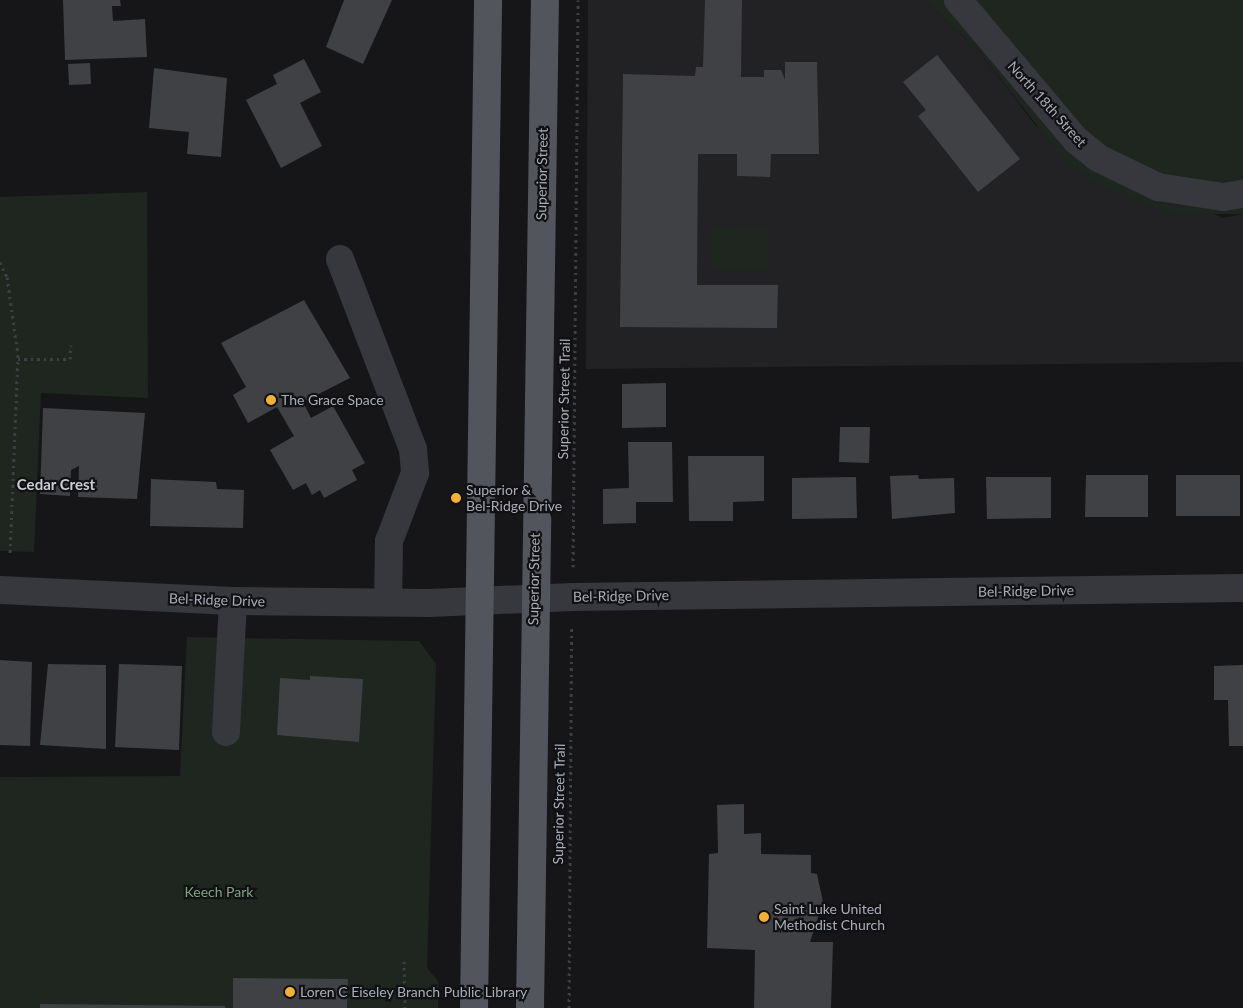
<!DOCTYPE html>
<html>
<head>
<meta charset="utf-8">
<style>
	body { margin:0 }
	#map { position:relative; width:1243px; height:1008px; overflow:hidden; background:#161618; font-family:Lato,sans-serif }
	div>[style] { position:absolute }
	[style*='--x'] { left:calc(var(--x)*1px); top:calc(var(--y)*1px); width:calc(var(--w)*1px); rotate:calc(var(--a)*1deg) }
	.built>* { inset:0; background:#222225 }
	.green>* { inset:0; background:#1e261f }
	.building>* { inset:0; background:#404145 }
	.path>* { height:3px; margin-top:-1.5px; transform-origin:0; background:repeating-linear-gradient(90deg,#3d3f44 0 2.5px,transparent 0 6.5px) }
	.minor>* { height:28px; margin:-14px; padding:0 14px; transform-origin:14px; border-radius:14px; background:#37383d }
	.major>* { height:28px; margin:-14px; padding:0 14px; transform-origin:14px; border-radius:14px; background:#53555c }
	.dots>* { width:14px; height:14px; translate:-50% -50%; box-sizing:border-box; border:2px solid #111113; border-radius:50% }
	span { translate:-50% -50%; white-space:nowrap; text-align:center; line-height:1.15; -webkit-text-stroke:4.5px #111113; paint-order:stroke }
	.street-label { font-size:14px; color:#a8adb8 }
	.poi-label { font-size:14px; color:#a8adb8 }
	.left { translate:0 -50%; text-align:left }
	.park-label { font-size:14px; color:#7fa381 }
	.neighbourhood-label { font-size:15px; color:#c9ccd4; font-weight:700 }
</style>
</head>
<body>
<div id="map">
	<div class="built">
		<i style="clip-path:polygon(588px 0,925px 0,979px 51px,1036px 126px,1222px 218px,1243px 214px,1243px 362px,586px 369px)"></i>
	</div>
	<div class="green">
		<i style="clip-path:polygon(925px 0,1243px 0,1243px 214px,1172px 214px,1099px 185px,1064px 160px,979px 51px)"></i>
		<i style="clip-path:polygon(147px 192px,148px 398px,41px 393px,34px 552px,0 551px,0 197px)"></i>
		<i style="clip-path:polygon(712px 226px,769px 227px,768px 269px,711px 269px)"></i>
		<i style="clip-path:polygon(187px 637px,419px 641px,436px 664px,427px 968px,438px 981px,438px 1008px,0 1008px,0 777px,180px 776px)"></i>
	</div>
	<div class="building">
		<i style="clip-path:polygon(63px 0,120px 0,121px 6px,112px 6px,113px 21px,145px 19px,147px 57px,65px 60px)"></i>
		<i style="clip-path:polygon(344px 0,392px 0,363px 64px,326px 47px)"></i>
		<i style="clip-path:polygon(705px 0,742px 0,741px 77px,764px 77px,764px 70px,781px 70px,785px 80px,785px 62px,817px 62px,819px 154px,771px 154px,770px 177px,737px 176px,737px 154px,698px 154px,697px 285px,778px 285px,777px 328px,620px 327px,623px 74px,695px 76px,696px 67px,703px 67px)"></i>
		<i style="clip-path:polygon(937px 55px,1020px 159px,978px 192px,918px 116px,926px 110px,903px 82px)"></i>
		<i style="clip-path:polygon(304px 59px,321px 92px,300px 103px,322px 146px,281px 168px,246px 100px,277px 84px,273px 75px)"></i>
		<i style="clip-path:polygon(90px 63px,91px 84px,69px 85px,68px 64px)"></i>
		<i style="clip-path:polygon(154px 68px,227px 78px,221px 157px,187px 154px,189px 132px,149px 128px)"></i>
		<i style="clip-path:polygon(304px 300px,350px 378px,303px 402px,311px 418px,333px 406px,365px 463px,352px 470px,357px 480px,324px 498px,320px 490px,312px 495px,306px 483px,293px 490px,270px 450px,294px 436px,277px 407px,248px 423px,233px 395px,246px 387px,221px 343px)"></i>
		<i style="clip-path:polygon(666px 383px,666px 427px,622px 428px,622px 384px)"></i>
		<i style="clip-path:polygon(43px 408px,145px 413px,137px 499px,78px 497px,79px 466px,71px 470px,70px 496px,40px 494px)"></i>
		<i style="clip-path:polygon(840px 427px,870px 427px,869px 463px,839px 462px)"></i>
		<i style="clip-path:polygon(628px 442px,672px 442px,673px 502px,636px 502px,636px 523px,603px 524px,603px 489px,629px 488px)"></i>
		<i style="clip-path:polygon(688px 456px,764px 456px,764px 501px,733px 502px,733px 521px,689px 521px)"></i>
		<i style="clip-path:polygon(918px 475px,919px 479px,954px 478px,955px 513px,892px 519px,890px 476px)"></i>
		<i style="clip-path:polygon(1086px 475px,1148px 475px,1148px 517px,1085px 517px)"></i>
		<i style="clip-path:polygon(1176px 475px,1240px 475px,1240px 516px,1176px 516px)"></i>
		<i style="clip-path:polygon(856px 477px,857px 518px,792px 519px,792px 478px)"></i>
		<i style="clip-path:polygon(986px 477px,1051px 477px,1051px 518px,987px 519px)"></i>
		<i style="clip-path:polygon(151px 479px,216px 482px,217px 489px,244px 490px,243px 528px,150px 526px)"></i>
		<i style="clip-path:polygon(0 660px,32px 662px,30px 746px,0 745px)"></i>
		<i style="clip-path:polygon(48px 664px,106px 665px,106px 749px,40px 745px)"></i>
		<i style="clip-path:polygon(119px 664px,182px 666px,179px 750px,115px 747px)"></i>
		<i style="clip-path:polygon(1243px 665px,1243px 746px,1229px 746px,1228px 700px,1214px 700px,1214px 666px)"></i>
		<i style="clip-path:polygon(310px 676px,363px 679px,359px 742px,277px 735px,280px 678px,310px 680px)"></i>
		<i style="clip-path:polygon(744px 804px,744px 834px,761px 833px,761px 854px,811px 855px,811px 873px,817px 874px,823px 902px,810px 942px,833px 942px,831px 1008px,754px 1008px,755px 950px,707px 948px,709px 854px,718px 853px,717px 805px)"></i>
		<i style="clip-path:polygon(233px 978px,348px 979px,347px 1008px,233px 1008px)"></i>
		<i style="clip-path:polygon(40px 1004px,225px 1006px,225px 1008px,40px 1008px)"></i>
	</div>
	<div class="path">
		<i style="--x:0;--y:262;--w:17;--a:65"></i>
		<i style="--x:7;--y:277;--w:79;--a:82"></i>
		<i style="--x:18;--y:355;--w:200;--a:92.3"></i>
		<i style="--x:18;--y:359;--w:52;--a:0"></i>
		<i style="--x:70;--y:359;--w:14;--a:-86"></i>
		<i style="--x:573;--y:567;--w:567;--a:-89.49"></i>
		<i style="--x:404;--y:961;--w:47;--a:88.8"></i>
		<i style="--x:569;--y:1008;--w:382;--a:-89.6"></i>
	</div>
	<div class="minor">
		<i style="--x:958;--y:0;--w:183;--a:49.9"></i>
		<i style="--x:1076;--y:140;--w:28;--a:39"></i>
		<i style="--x:1098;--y:158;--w:67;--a:25.8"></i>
		<i style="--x:1158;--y:187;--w:66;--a:8.7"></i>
		<i style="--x:1223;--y:197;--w:20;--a:-9"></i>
		<i style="--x:340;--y:259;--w:204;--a:69"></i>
		<i style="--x:413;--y:449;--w:24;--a:85"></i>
		<i style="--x:415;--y:473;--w:73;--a:110.9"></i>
		<i style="--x:389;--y:541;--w:61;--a:90.9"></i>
		<i style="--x:0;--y:590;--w:233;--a:2.7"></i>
		<i style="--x:233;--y:601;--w:196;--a:0.6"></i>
		<i style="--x:429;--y:603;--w:144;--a:-2.4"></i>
		<i style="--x:573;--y:597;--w:670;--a:-0.77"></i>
		<i style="--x:226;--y:732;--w:131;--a:-86.9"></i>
	</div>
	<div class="major">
		<i style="--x:474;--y:1008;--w:1008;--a:-89.2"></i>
		<i style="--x:530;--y:1008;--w:1008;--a:-89.15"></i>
	</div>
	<div class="dots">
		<i style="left:271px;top:400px;background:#f2b134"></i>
		<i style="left:456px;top:498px;background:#f2b134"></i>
		<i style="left:764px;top:917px;background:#f2b134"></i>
		<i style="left:290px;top:992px;background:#f2b134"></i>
	</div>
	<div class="street-label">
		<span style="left:1047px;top:104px;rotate:48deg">North 18th Street</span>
		<span style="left:542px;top:174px;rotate:-89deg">Superior Street</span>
		<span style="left:564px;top:399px;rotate:-89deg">Superior Street Trail</span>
		<span style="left:534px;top:579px;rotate:-89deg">Superior Street</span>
		<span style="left:1026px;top:591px;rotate:-1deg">Bel-Ridge Drive</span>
		<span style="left:621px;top:596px;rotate:-1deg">Bel-Ridge Drive</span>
		<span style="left:217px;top:600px;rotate:2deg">Bel-Ridge Drive</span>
		<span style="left:559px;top:804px;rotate:-89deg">Superior Street Trail</span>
	</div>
	<div class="poi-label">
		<span class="left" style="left:281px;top:400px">The Grace Space</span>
		<span class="left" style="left:466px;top:498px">Superior &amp;<br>Bel‐Ridge Drive</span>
		<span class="left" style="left:774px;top:917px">Saint Luke United<br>Methodist Church</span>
		<span class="left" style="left:300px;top:992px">Loren C Eiseley Branch Public Library</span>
	</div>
	<div class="park-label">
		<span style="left:219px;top:892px">Keech Park</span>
	</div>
	<div class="neighbourhood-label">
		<span style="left:56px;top:485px">Cedar Crest</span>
	</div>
</div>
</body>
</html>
